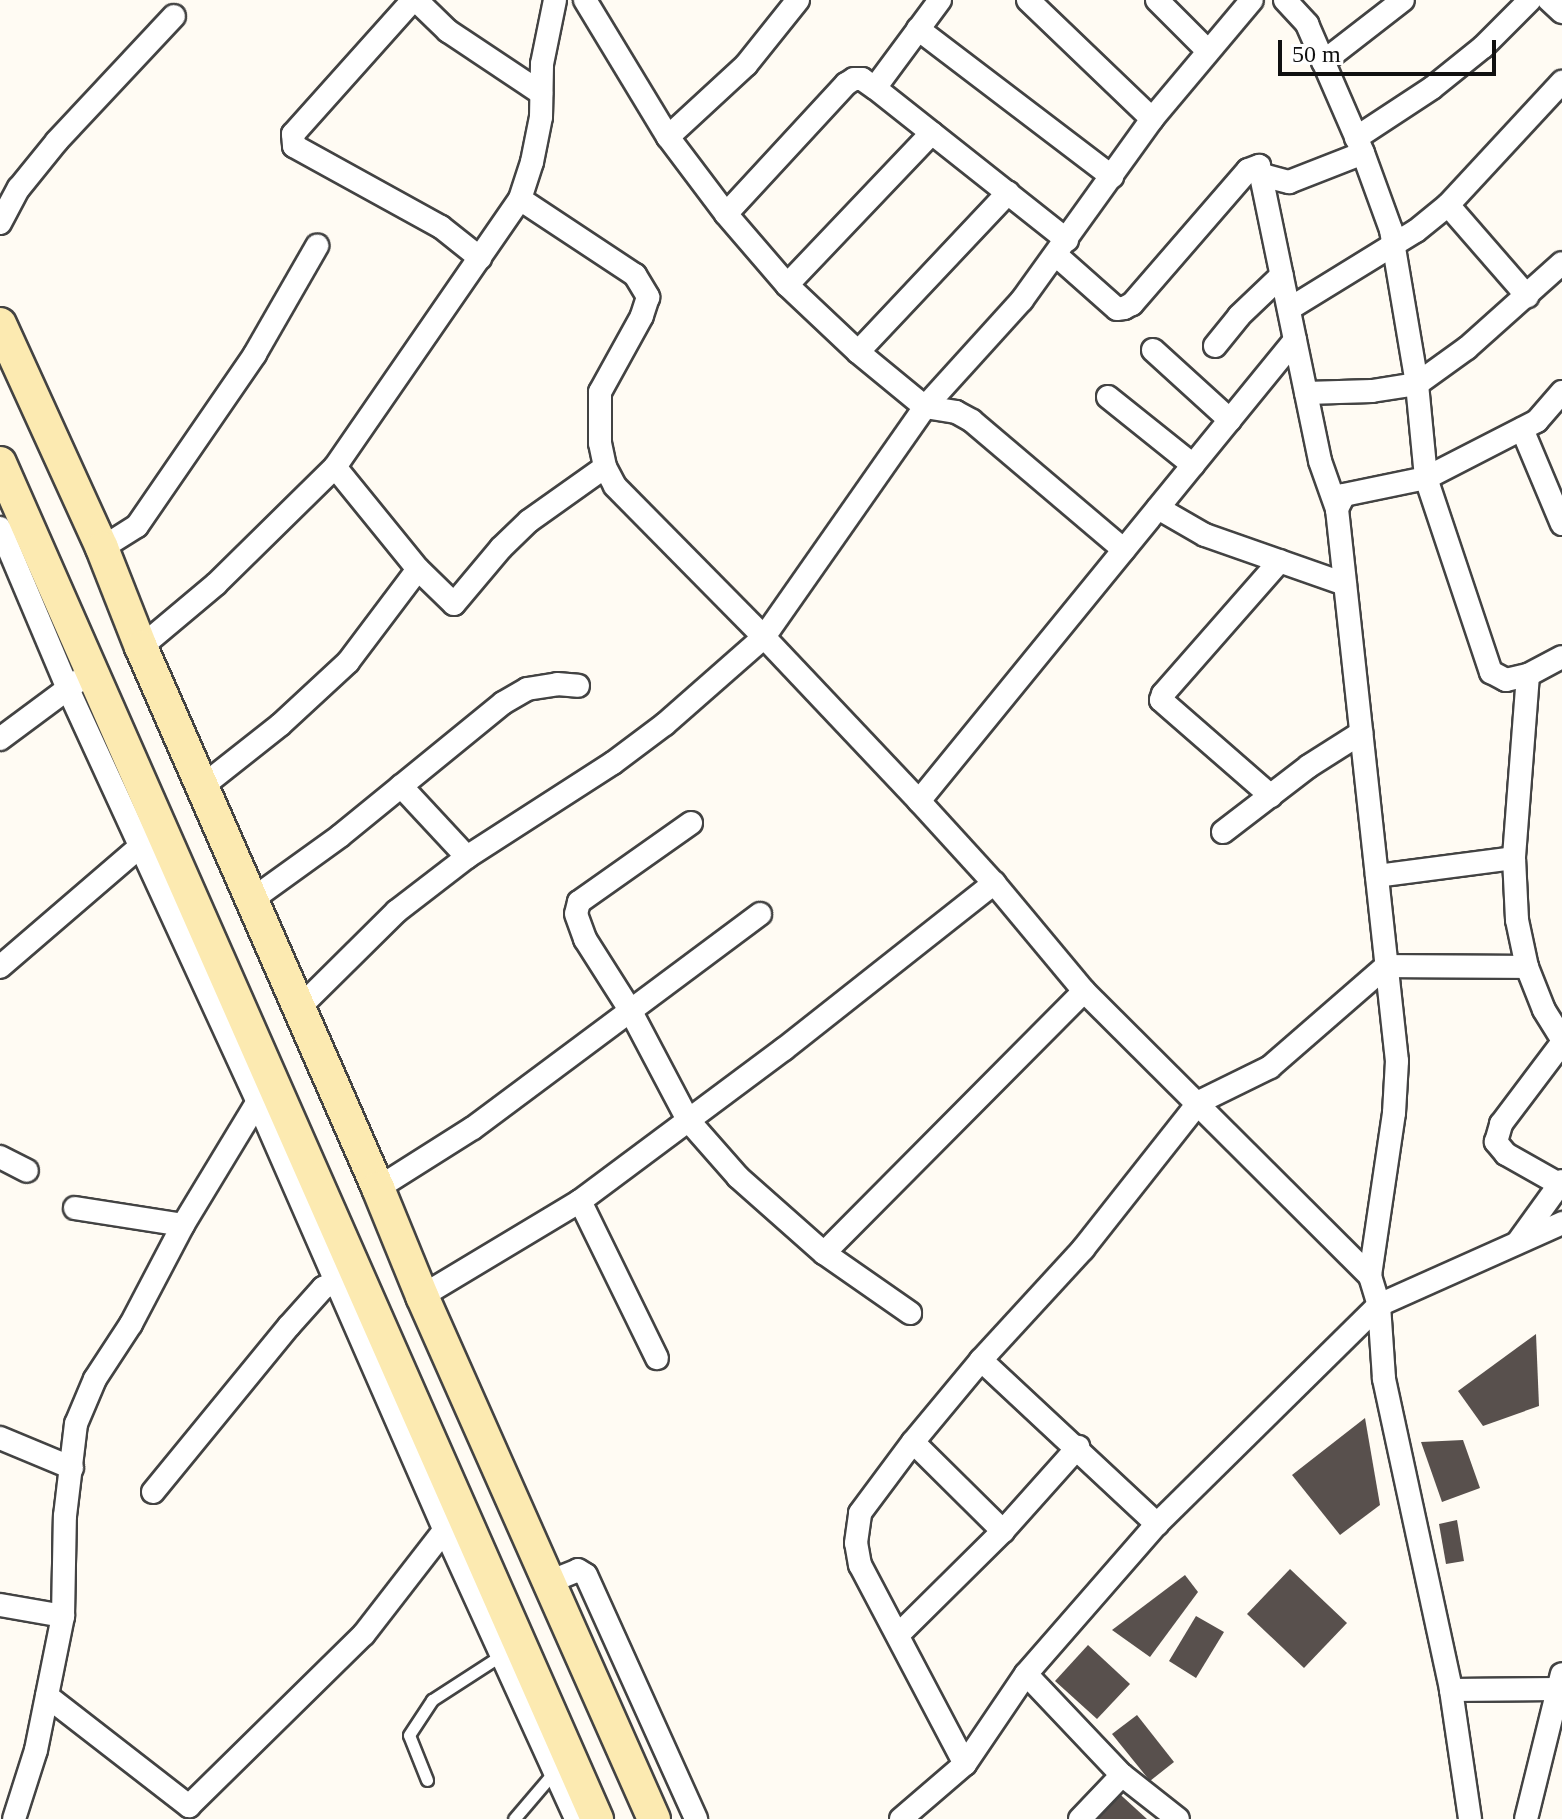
<!DOCTYPE html>
<html>
<head>
<meta charset="utf-8">
<style>
	body { margin:0 }
	#map { position:relative; width:1562px; height:1819px; overflow:hidden; background:#fffbf3; font-family:Georgia,serif }
	div>[style] { position:absolute }
	[style*='--x'] { left:calc(var(--x)*1px); top:calc(var(--y)*1px); width:calc(var(--w)*1px); rotate:calc(var(--a)*1deg) }
	.building>* { inset:0; background:#58504d }
	.roads { filter:drop-shadow(2px 0 #434343) drop-shadow(-2px 0 #434343) drop-shadow(0 2px #434343) drop-shadow(0 -2px #434343) }
	.lane>* { height:11px; margin:-5.5px; padding:0 5.5px; transform-origin:5.5px; border-radius:5.5px; background:#fff }
	.street>* { height:22px; margin:-11px; padding:0 11px; transform-origin:11px; border-radius:11px; background:#fff }
	.secondary>* { height:32px; margin:-16px; padding:0 16px; transform-origin:16px; border-radius:16px; background:#fceab1 }
	span { translate:-50% -50%; white-space:nowrap; text-align:center; line-height:1.15; -webkit-text-stroke:8px #fff; paint-order:stroke }
	.scale { position:absolute; left:1278px; top:40px; width:218px; height:36px; box-sizing:border-box; border:4px solid #101010; border-top:0; padding-left:10px; font-size:24px; line-height:28px; white-space:nowrap; color:#101010; -webkit-text-stroke:6px #fff; paint-order:stroke }
</style>
</head>
<body>
<div id="map">
	<div class="building">
		<i style="clip-path:polygon(1536px 1334px,1539px 1406px,1483px 1426px,1458px 1391px)"></i>
		<i style="clip-path:polygon(1365px 1418px,1380px 1505px,1340px 1535px,1292px 1475px)"></i>
		<i style="clip-path:polygon(1463px 1440px,1480px 1488px,1442px 1502px,1421px 1442px)"></i>
		<i style="clip-path:polygon(1457px 1520px,1464px 1561px,1446px 1564px,1439px 1524px)"></i>
		<i style="clip-path:polygon(1290px 1569px,1347px 1623px,1304px 1668px,1247px 1614px)"></i>
		<i style="clip-path:polygon(1185px 1575px,1198px 1592px,1150px 1657px,1112px 1630px)"></i>
		<i style="clip-path:polygon(1196px 1616px,1224px 1632px,1196px 1678px,1169px 1661px)"></i>
		<i style="clip-path:polygon(1088px 1645px,1130px 1684px,1097px 1719px,1055px 1681px)"></i>
		<i style="clip-path:polygon(1137px 1715px,1174px 1762px,1150px 1781px,1112px 1734px)"></i>
		<i style="clip-path:polygon(1112px 1787px,1147px 1819px,1083px 1819px)"></i>
	</div>
	<div class="roads">
		<div class="lane">
			<i style="--x:427;--y:1780;--w:48;--a:-111.8"></i>
			<i style="--x:409;--y:1735;--w:42;--a:-56.7"></i>
			<i style="--x:432;--y:1700;--w:81;--a:-32.9"></i>
			<i style="--x:514;--y:1819;--w:62;--a:-49.6"></i>
		</div>
		<div class="street">
			<i style="--x:413;--y:0;--w:180;--a:131.8"></i>
			<i style="--x:293;--y:134;--w:12;--a:85"></i>
			<i style="--x:294;--y:146;--w:168;--a:28.9"></i>
			<i style="--x:441;--y:227;--w:50;--a:38.5"></i>
			<i style="--x:416;--y:0;--w:45;--a:44.1"></i>
			<i style="--x:448;--y:31;--w:112;--a:33.7"></i>
			<i style="--x:585;--y:0;--w:160;--a:58.8"></i>
			<i style="--x:798;--y:0;--w:83;--a:128.7"></i>
			<i style="--x:746;--y:65;--w:106;--a:137.3"></i>
			<i style="--x:668;--y:137;--w:96;--a:53"></i>
			<i style="--x:726;--y:214;--w:94;--a:49.3"></i>
			<i style="--x:787;--y:285;--w:98;--a:43.3"></i>
			<i style="--x:858;--y:352;--w:87;--a:39.4"></i>
			<i style="--x:925;--y:407;--w:31;--a:9"></i>
			<i style="--x:956;--y:412;--w:18;--a:29"></i>
			<i style="--x:972;--y:421;--w:199;--a:40.3"></i>
			<i style="--x:940;--y:0;--w:109;--a:126.5"></i>
			<i style="--x:875;--y:88;--w:245;--a:38.4"></i>
			<i style="--x:1028;--y:0;--w:172;--a:43.8"></i>
			<i style="--x:1157;--y:0;--w:71;--a:45"></i>
			<i style="--x:1285;--y:0;--w:33;--a:47"></i>
			<i style="--x:1307;--y:24;--w:141;--a:66.5"></i>
			<i style="--x:1363;--y:153;--w:82;--a:70"></i>
			<i style="--x:1391;--y:230;--w:156;--a:80.4"></i>
			<i style="--x:1417;--y:384;--w:94;--a:84.5"></i>
			<i style="--x:1426;--y:478;--w:84;--a:168.3"></i>
			<i style="--x:1344;--y:495;--w:16;--a:117"></i>
			<i style="--x:1337;--y:509;--w:555;--a:83.8"></i>
			<i style="--x:1397;--y:1061;--w:52;--a:93.3"></i>
			<i style="--x:1394;--y:1113;--w:165;--a:98.4"></i>
			<i style="--x:1370;--y:1276;--w:30;--a:73"></i>
			<i style="--x:1379;--y:1305;--w:74;--a:86.1"></i>
			<i style="--x:1384;--y:1379;--w:318;--a:77.8"></i>
			<i style="--x:1451;--y:1690;--w:130;--a:81.6"></i>
			<i style="--x:1549;--y:0;--w:18;--a:43"></i>
			<i style="--x:918;--y:29;--w:244;--a:37.3"></i>
			<i style="--x:1323;--y:62;--w:101;--a:-37.8"></i>
			<i style="--x:1356;--y:138;--w:91;--a:-33.3"></i>
			<i style="--x:1432;--y:88;--w:65;--a:-38.8"></i>
			<i style="--x:1483;--y:47;--w:66;--a:-45"></i>
			<i style="--x:1262;--y:175;--w:28;--a:15"></i>
			<i style="--x:1289;--y:182;--w:79;--a:-21.4"></i>
			<i style="--x:520;--y:199;--w:138;--a:33.5"></i>
			<i style="--x:635;--y:275;--w:26;--a:59"></i>
			<i style="--x:648;--y:297;--w:20;--a:108"></i>
			<i style="--x:642;--y:316;--w:87;--a:118.9"></i>
			<i style="--x:600;--y:392;--w:51;--a:90"></i>
			<i style="--x:600;--y:443;--w:25;--a:78"></i>
			<i style="--x:605;--y:467;--w:21;--a:62"></i>
			<i style="--x:615;--y:486;--w:212;--a:45.4"></i>
			<i style="--x:764;--y:637;--w:226;--a:46.6"></i>
			<i style="--x:919;--y:801;--w:111;--a:47.6"></i>
			<i style="--x:994;--y:883;--w:141;--a:50.2"></i>
			<i style="--x:1084;--y:991;--w:404;--a:44.9"></i>
			<i style="--x:1448;--y:205;--w:121;--a:49"></i>
			<i style="--x:726;--y:214;--w:177;--a:-47.3"></i>
			<i style="--x:846;--y:84;--w:9;--a:-32"></i>
			<i style="--x:854;--y:79;--w:8;--a:0"></i>
			<i style="--x:862;--y:79;--w:16;--a:35"></i>
			<i style="--x:0;--y:223;--w:40;--a:-62"></i>
			<i style="--x:19;--y:188;--w:60;--a:-51"></i>
			<i style="--x:57;--y:141;--w:171;--a:-46.9"></i>
			<i style="--x:1056;--y:255;--w:81;--a:41.5"></i>
			<i style="--x:1117;--y:309;--w:7;--a:-8"></i>
			<i style="--x:1124;--y:308;--w:9;--a:-27"></i>
			<i style="--x:1132;--y:304;--w:177;--a:-49.1"></i>
			<i style="--x:1248;--y:170;--w:12;--a:-20"></i>
			<i style="--x:1259;--y:166;--w:301;--a:78.3"></i>
			<i style="--x:1320;--y:461;--w:51;--a:70.5"></i>
			<i style="--x:787;--y:285;--w:210;--a:-46.4"></i>
			<i style="--x:1289;--y:309;--w:149;--a:-31.6"></i>
			<i style="--x:1416;--y:231;--w:41;--a:-39.1"></i>
			<i style="--x:1448;--y:205;--w:168;--a:-47.2"></i>
			<i style="--x:1215;--y:346;--w:38;--a:-51"></i>
			<i style="--x:1239;--y:316;--w:59;--a:-43.6"></i>
			<i style="--x:1153;--y:350;--w:104;--a:42.3"></i>
			<i style="--x:858;--y:352;--w:219;--a:-46.7"></i>
			<i style="--x:1562;--y:392;--w:38;--a:131"></i>
			<i style="--x:1537;--y:421;--w:125;--a:152.8"></i>
			<i style="--x:1426;--y:478;--w:205;--a:71.5"></i>
			<i style="--x:1491;--y:672;--w:17;--a:28"></i>
			<i style="--x:1506;--y:680;--w:23;--a:-13"></i>
			<i style="--x:1528;--y:675;--w:38;--a:-28"></i>
			<i style="--x:1306;--y:393;--w:66;--a:-1.7"></i>
			<i style="--x:1372;--y:391;--w:46;--a:-8.8"></i>
			<i style="--x:1417;--y:384;--w:62;--a:-35.8"></i>
			<i style="--x:1467;--y:348;--w:127;--a:-41.8"></i>
			<i style="--x:1108;--y:397;--w:109;--a:38.7"></i>
			<i style="--x:1522;--y:429;--w:103;--a:67.2"></i>
			<i style="--x:335;--y:467;--w:132;--a:50.9"></i>
			<i style="--x:418;--y:569;--w:50;--a:44.2"></i>
			<i style="--x:454;--y:604;--w:73;--a:-50"></i>
			<i style="--x:501;--y:548;--w:39;--a:-44"></i>
			<i style="--x:529;--y:521;--w:93;--a:-35.4"></i>
			<i style="--x:1158;--y:508;--w:54;--a:29.9"></i>
			<i style="--x:1205;--y:535;--w:148;--a:19.3"></i>
			<i style="--x:0;--y:528;--w:175;--a:67.1"></i>
			<i style="--x:68;--y:689;--w:456;--a:65.3"></i>
			<i style="--x:258;--y:1103;--w:467;--a:66.4"></i>
			<i style="--x:445;--y:1531;--w:316;--a:65.5"></i>
			<i style="--x:102;--y:548;--w:41;--a:-32.2"></i>
			<i style="--x:137;--y:526;--w:209;--a:-55.5"></i>
			<i style="--x:255;--y:354;--w:125;--a:-60.1"></i>
			<i style="--x:141;--y:647;--w:98;--a:-40"></i>
			<i style="--x:216;--y:584;--w:167;--a:-44.5"></i>
			<i style="--x:335;--y:467;--w:326;--a:-55.4"></i>
			<i style="--x:520;--y:199;--w:39;--a:-72"></i>
			<i style="--x:532;--y:162;--w:46;--a:-78.7"></i>
			<i style="--x:541;--y:117;--w:53;--a:-88.9"></i>
			<i style="--x:542;--y:64;--w:65;--a:-78.5"></i>
			<i style="--x:1528;--y:675;--w:184;--a:94.4"></i>
			<i style="--x:1514;--y:858;--w:62;--a:87.2"></i>
			<i style="--x:1517;--y:920;--w:48;--a:78"></i>
			<i style="--x:1527;--y:967;--w:46;--a:68.4"></i>
			<i style="--x:1544;--y:1010;--w:34;--a:58"></i>
			<i style="--x:0;--y:739;--w:97;--a:-36.6"></i>
			<i style="--x:204;--y:785;--w:97;--a:-38.3"></i>
			<i style="--x:280;--y:725;--w:93;--a:-42.8"></i>
			<i style="--x:348;--y:662;--w:116;--a:-53"></i>
			<i style="--x:401;--y:786;--w:97;--a:47.1"></i>
			<i style="--x:1271;--y:796;--w:146;--a:-138.9"></i>
			<i style="--x:1161;--y:700;--w:6;--a:-72"></i>
			<i style="--x:1163;--y:694;--w:177;--a:-48.7"></i>
			<i style="--x:919;--y:801;--w:595;--a:-50.8"></i>
			<i style="--x:691;--y:823;--w:137;--a:144.8"></i>
			<i style="--x:579;--y:902;--w:12;--a:104"></i>
			<i style="--x:576;--y:914;--w:27;--a:70"></i>
			<i style="--x:585;--y:939;--w:84;--a:57.6"></i>
			<i style="--x:630;--y:1010;--w:124;--a:62.2"></i>
			<i style="--x:688;--y:1120;--w:76;--a:48.7"></i>
			<i style="--x:738;--y:1177;--w:115;--a:41.5"></i>
			<i style="--x:824;--y:1253;--w:105;--a:34.9"></i>
			<i style="--x:1223;--y:832;--w:108;--a:-37.5"></i>
			<i style="--x:1309;--y:766;--w:62;--a:-32.4"></i>
			<i style="--x:1377;--y:876;--w:138;--a:-7.5"></i>
			<i style="--x:250;--y:901;--w:111;--a:-35.8"></i>
			<i style="--x:340;--y:836;--w:210;--a:-39.2"></i>
			<i style="--x:503;--y:703;--w:28;--a:-30"></i>
			<i style="--x:527;--y:689;--w:30;--a:-9"></i>
			<i style="--x:557;--y:684;--w:21;--a:5"></i>
			<i style="--x:0;--y:967;--w:199;--a:-40.7"></i>
			<i style="--x:299;--y:1008;--w:138;--a:-44.7"></i>
			<i style="--x:397;--y:911;--w:88;--a:-37.6"></i>
			<i style="--x:467;--y:857;--w:174;--a:-32.8"></i>
			<i style="--x:613;--y:763;--w:65;--a:-36.9"></i>
			<i style="--x:665;--y:724;--w:132;--a:-41.3"></i>
			<i style="--x:764;--y:637;--w:281;--a:-55"></i>
			<i style="--x:925;--y:407;--w:144;--a:-47.8"></i>
			<i style="--x:1022;--y:300;--w:223;--a:-54.3"></i>
			<i style="--x:1152;--y:119;--w:155;--a:-50"></i>
			<i style="--x:0;--y:1157;--w:30;--a:27"></i>
			<i style="--x:1559;--y:1184;--w:61;--a:-150.5"></i>
			<i style="--x:1506;--y:1154;--w:16;--a:-130"></i>
			<i style="--x:1496;--y:1142;--w:19;--a:-74"></i>
			<i style="--x:1501;--y:1124;--w:101;--a:-53"></i>
			<i style="--x:378;--y:1188;--w:112;--a:-32.3"></i>
			<i style="--x:473;--y:1128;--w:358;--a:-36.7"></i>
			<i style="--x:580;--y:1201;--w:175;--a:63.9"></i>
			<i style="--x:75;--y:1208;--w:109;--a:8.9"></i>
			<i style="--x:1518;--y:1242;--w:75;--a:-54.2"></i>
			<i style="--x:824;--y:1253;--w:369;--a:-45.2"></i>
			<i style="--x:422;--y:1296;--w:184;--a:-31"></i>
			<i style="--x:580;--y:1201;--w:254;--a:-36.7"></i>
			<i style="--x:784;--y:1049;--w:268;--a:-38.3"></i>
			<i style="--x:981;--y:1360;--w:241;--a:43"></i>
			<i style="--x:0;--y:1438;--w:78;--a:22.6"></i>
			<i style="--x:913;--y:1442;--w:127;--a:44.7"></i>
			<i style="--x:153;--y:1492;--w:215;--a:-50.7"></i>
			<i style="--x:289;--y:1326;--w:51;--a:-48.2"></i>
			<i style="--x:323;--y:1288;--w:29;--a:-27"></i>
			<i style="--x:549;--y:1582;--w:31;--a:-22"></i>
			<i style="--x:578;--y:1570;--w:9;--a:32"></i>
			<i style="--x:586;--y:1575;--w:268;--a:65.7"></i>
			<i style="--x:0;--y:1605;--w:64;--a:9.9"></i>
			<i style="--x:899;--y:1634;--w:146;--a:-44.7"></i>
			<i style="--x:1003;--y:1531;--w:113;--a:-48.2"></i>
			<i style="--x:1026;--y:1674;--w:139;--a:46.5"></i>
			<i style="--x:1122;--y:1775;--w:71;--a:38.2"></i>
			<i style="--x:1451;--y:1690;--w:107;--a:-0.5"></i>
			<i style="--x:47;--y:1696;--w:180;--a:37.8"></i>
			<i style="--x:189;--y:1806;--w:245;--a:-44.5"></i>
			<i style="--x:364;--y:1634;--w:142;--a:-52.2"></i>
			<i style="--x:965;--y:1764;--w:225;--a:-117.8"></i>
			<i style="--x:860;--y:1565;--w:22;--a:-100"></i>
			<i style="--x:856;--y:1543;--w:30;--a:-82"></i>
			<i style="--x:860;--y:1513;--w:89;--a:-53.3"></i>
			<i style="--x:913;--y:1442;--w:107;--a:-50.3"></i>
			<i style="--x:981;--y:1360;--w:151;--a:-47.4"></i>
			<i style="--x:1083;--y:1249;--w:187;--a:-51.7"></i>
			<i style="--x:1199;--y:1102;--w:79;--a:-26.2"></i>
			<i style="--x:1270;--y:1067;--w:154;--a:-41"></i>
			<i style="--x:1386;--y:966;--w:141;--a:0.4"></i>
			<i style="--x:14;--y:1819;--w:72;--a:-72.3"></i>
			<i style="--x:36;--y:1750;--w:137;--a:-78.6"></i>
			<i style="--x:63;--y:1616;--w:100;--a:-88.9"></i>
			<i style="--x:65;--y:1516;--w:93;--a:-83.2"></i>
			<i style="--x:76;--y:1424;--w:49;--a:-67.1"></i>
			<i style="--x:95;--y:1379;--w:66;--a:-56.8"></i>
			<i style="--x:131;--y:1324;--w:112;--a:-62.3"></i>
			<i style="--x:183;--y:1225;--w:154;--a:-58.8"></i>
			<i style="--x:901;--y:1819;--w:84;--a:-40.7"></i>
			<i style="--x:965;--y:1764;--w:109;--a:-55.9"></i>
			<i style="--x:1026;--y:1674;--w:199;--a:-48.9"></i>
			<i style="--x:1157;--y:1524;--w:312;--a:-44.6"></i>
			<i style="--x:1379;--y:1305;--w:201;--a:-24.1"></i>
			<i style="--x:1080;--y:1819;--w:61;--a:-46.3"></i>
			<i style="--x:1526;--y:1819;--w:149;--a:-76.1"></i>
		</div>
		<div class="secondary">
			<i style="--x:0;--y:324;--w:246;--a:65.5"></i>
			<i style="--x:102;--y:548;--w:106;--a:68.5"></i>
			<i style="--x:141;--y:647;--w:591;--a:66.34"></i>
			<i style="--x:378;--y:1188;--w:117;--a:67.8"></i>
			<i style="--x:422;--y:1296;--w:572;--a:66.08"></i>
			<i style="--x:0;--y:463;--w:1482;--a:66.24"></i>
		</div>
	</div>
	<div class="scale">50 m</div>
</div>
</body>
</html>
